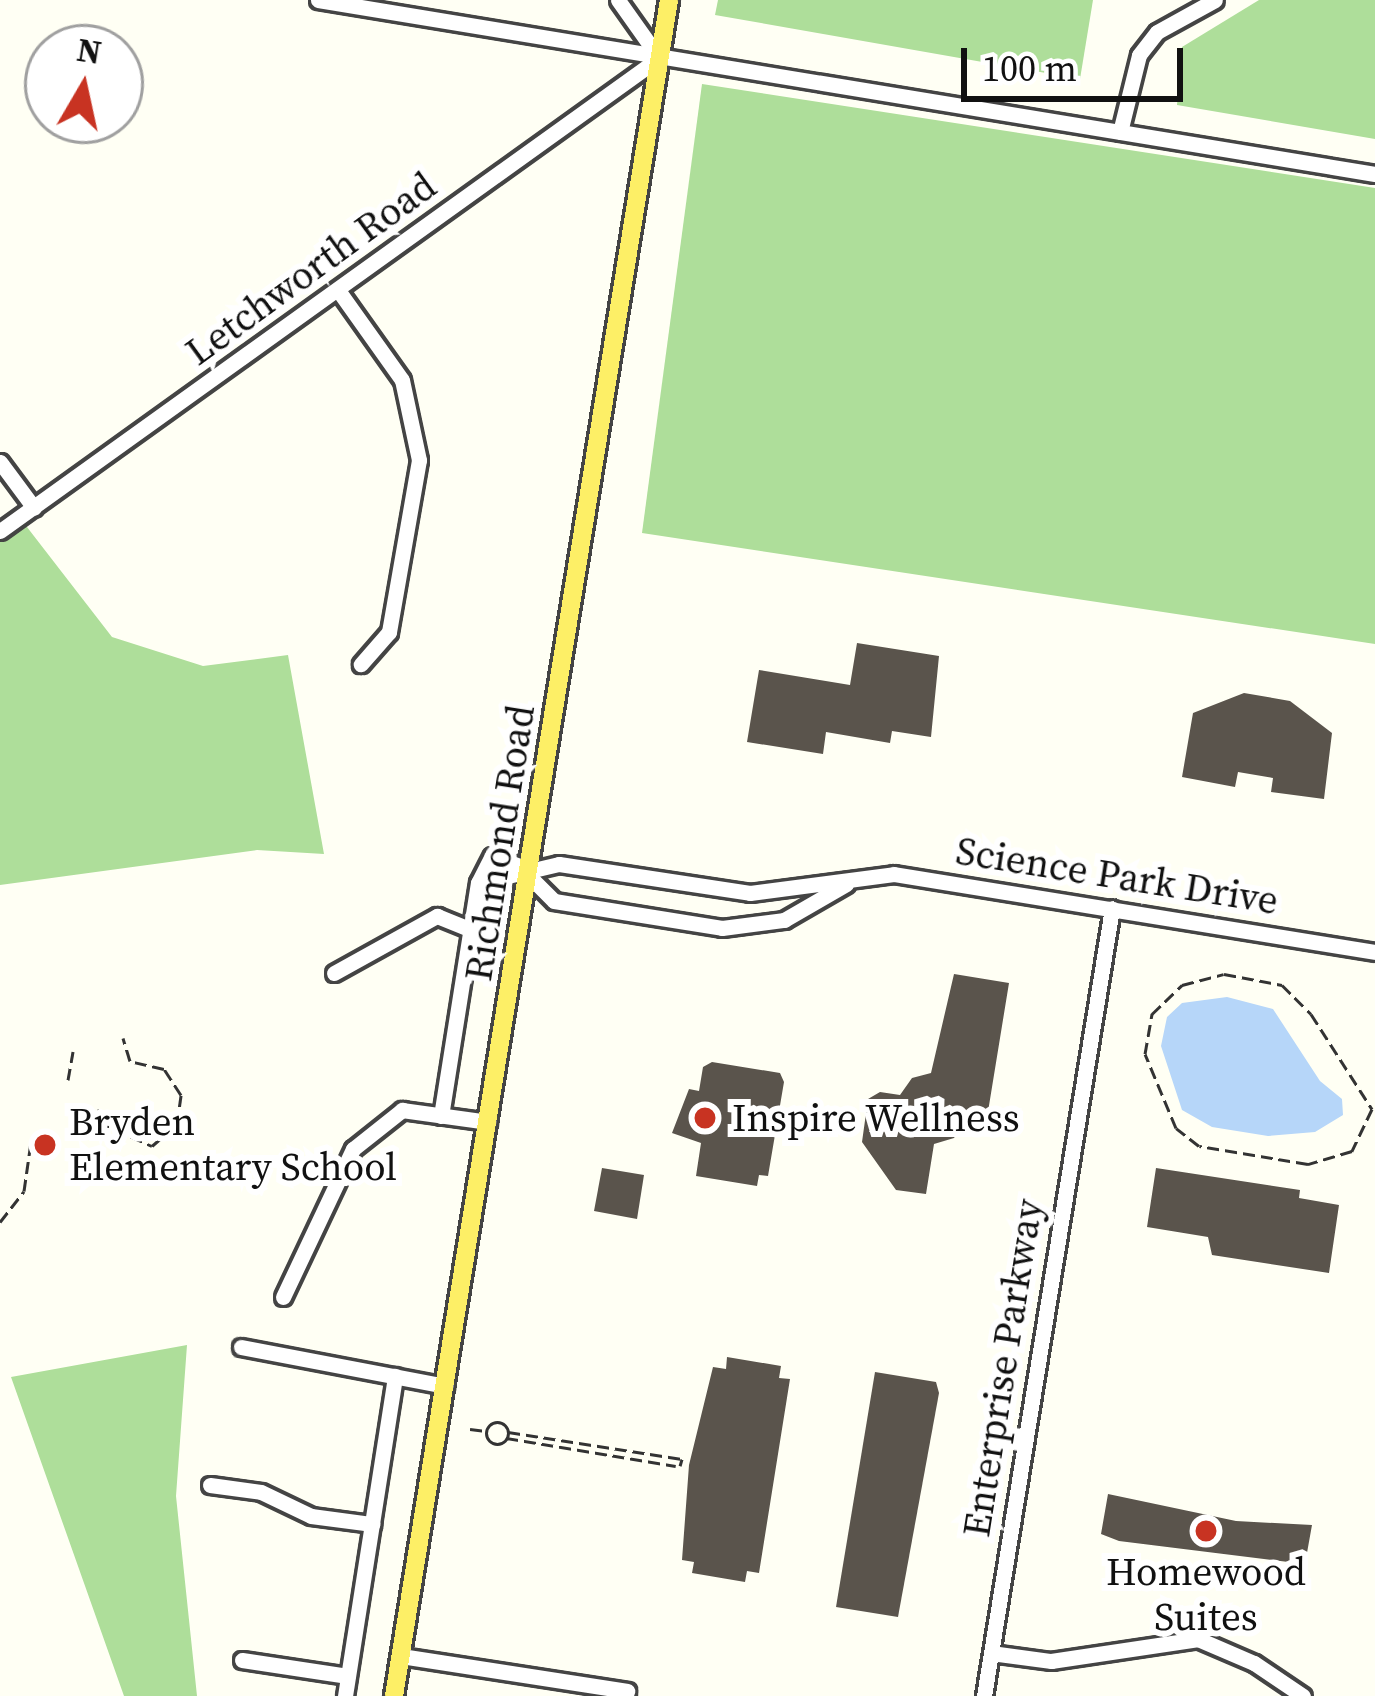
<!DOCTYPE html>
<html>
<head>
<meta charset="utf-8">
<style>
	body { margin:0 }
	#map { position:relative; width:1375px; height:1696px; overflow:hidden; background:#fffff4; font-family:"Source Serif 4",serif }
	div>[style] { position:absolute }
	[style*='--x'] { left:calc(var(--x)*1px); top:calc(var(--y)*1px); width:calc(var(--w)*1px); rotate:calc(var(--a)*1deg) }
	.forest>* { inset:0; background:#aede9a }
	.water>* { inset:0; background:#b6d6f9 }
	.building>* { inset:0; background:#5a544c }
	.path>* { height:3px; margin-top:-1.5px; transform-origin:0; background:repeating-linear-gradient(90deg,#333 0 12px,transparent 0 18px) }
	.path>.ring { margin:-1.5px; padding:0; box-sizing:content-box; background:none; border:3px solid #333; border-radius:50% }
	.roads { filter:drop-shadow(3px 0 #444) drop-shadow(-3px 0 #444) drop-shadow(0 3px #444) drop-shadow(0 -3px #444) }
	.minor>* { height:15px; margin:-7.5px; padding:0 7.5px; transform-origin:7.5px; border-radius:7.5px; background:#fff }
	.major>* { height:18px; margin:-9px; padding:0 9px; transform-origin:9px; border-radius:9px; background:#fdef66 }
	.dots>* { width:33px; height:33px; translate:-50% -50%; box-sizing:border-box; border:6px solid #fff; border-radius:50% }
	span { translate:-50% -50%; white-space:nowrap; text-align:center; line-height:1.15; -webkit-text-stroke:12px #fff; paint-order:stroke }
	.street-label { font-size:39px; color:#111 }
	.poi-label { font-size:39px; color:#111 }
	.left { translate:0 -50%; text-align:left }
	.north { position:absolute; left:24px; top:24px; width:120px; height:120px; box-sizing:border-box; background:#fff; border:3px solid #a0a0a0; border-radius:50%; rotate:9deg; font-size:33px; font-weight:700; line-height:48px; text-align:center; color:#111 }
	.north::after { content:''; display:block; margin:auto; width:42px; height:54px; background:#c83322; clip-path:polygon(50% 0,100% 100%,50% 72%,0 100%) }
	.scale { position:absolute; left:961px; top:48px; width:222px; height:54px; box-sizing:border-box; border:6px solid #111; border-top:0; padding-left:15px; font-size:36px; line-height:42px; white-space:nowrap; color:#111; -webkit-text-stroke:9px #fff; paint-order:stroke }
</style>
</head>
<body>
<div id="map">
	<div class="forest">
		<i style="clip-path:polygon(718px 0,1093px 0,1080px 79px,715px 15px)"></i>
		<i style="clip-path:polygon(1259px 0,1375px 0,1375px 139px,1177px 105px,1182px 47px)"></i>
		<i style="clip-path:polygon(702px 84px,1375px 188px,1375px 644px,642px 533px)"></i>
		<i style="clip-path:polygon(20px 518px,112px 637px,203px 666px,288px 655px,324px 854px,257px 850px,0 885px,0 531px)"></i>
		<i style="clip-path:polygon(187px 1345px,176px 1496px,197px 1696px,124px 1696px,11px 1377px)"></i>
	</div>
	<div class="water">
		<i style="clip-path:polygon(1227px 997px,1273px 1009px,1320px 1081px,1342px 1099px,1343px 1115px,1315px 1132px,1268px 1136px,1212px 1127px,1182px 1110px,1161px 1046px,1167px 1017px,1182px 1003px)"></i>
	</div>
	<div class="building">
		<i style="clip-path:polygon(857px 643px,939px 656px,931px 737px,892px 731px,890px 743px,826px 732px,823px 754px,747px 742px,759px 670px,850px 685px)"></i>
		<i style="clip-path:polygon(1244px 693px,1290px 701px,1332px 733px,1324px 799px,1271px 792px,1273px 778px,1238px 772px,1235px 787px,1182px 777px,1193px 713px)"></i>
		<i style="clip-path:polygon(954px 974px,1009px 983px,986px 1124px,965px 1121px,954px 1138px,934px 1144px,926px 1194px,896px 1190px,862px 1142px,868px 1099px,880px 1092px,900px 1095px,912px 1078px,931px 1073px)"></i>
		<i style="clip-path:polygon(712px 1062px,780px 1073px,784px 1082px,768px 1176px,759px 1175px,757px 1186px,696px 1176px,701px 1143px,672px 1133px,689px 1089px,699px 1091px,703px 1067px)"></i>
		<i style="clip-path:polygon(602px 1168px,644px 1175px,637px 1219px,594px 1211px)"></i>
		<i style="clip-path:polygon(1156px 1168px,1300px 1190px,1299px 1198px,1339px 1205px,1329px 1273px,1212px 1255px,1208px 1237px,1147px 1227px)"></i>
		<i style="clip-path:polygon(727px 1357px,781px 1366px,779px 1378px,790px 1379px,759px 1573px,747px 1571px,745px 1582px,692px 1573px,694px 1562px,682px 1560px,689px 1465px,713px 1367px,726px 1369px)"></i>
		<i style="clip-path:polygon(875px 1372px,936px 1382px,939px 1393px,898px 1617px,836px 1607px)"></i>
		<i style="clip-path:polygon(1108px 1494px,1236px 1521px,1312px 1525px,1305px 1564px,1119px 1541px,1101px 1534px)"></i>
	</div>
	<div class="path">
		<i style="--x:1224;--y:974;--w:59;--a:10.7"></i>
		<i style="--x:1282;--y:985;--w:41;--a:45"></i>
		<i style="--x:1311;--y:1014;--w:113;--a:57.3"></i>
		<i style="--x:1372;--y:1109;--w:47;--a:115.5"></i>
		<i style="--x:1352;--y:1151;--w:46;--a:163.5"></i>
		<i style="--x:1308;--y:1164;--w:110;--a:-170.6"></i>
		<i style="--x:1199;--y:1146;--w:29;--a:-142"></i>
		<i style="--x:1176;--y:1128;--w:80;--a:-112.7"></i>
		<i style="--x:1145;--y:1054;--w:41;--a:-80.1"></i>
		<i style="--x:1152;--y:1014;--w:42;--a:-44"></i>
		<i style="--x:1182;--y:985;--w:43;--a:-14.7"></i>
		<i style="--x:68;--y:1080;--w:29;--a:-80"></i>
		<i style="--x:99;--y:1109;--w:13;--a:94"></i>
		<i style="--x:98;--y:1122;--w:59;--a:24"></i>
		<i style="--x:152;--y:1146;--w:33;--a:-41"></i>
		<i style="--x:177;--y:1124;--w:29;--a:-82"></i>
		<i style="--x:181;--y:1095;--w:31;--a:-123"></i>
		<i style="--x:164;--y:1069;--w:35;--a:-167"></i>
		<i style="--x:130;--y:1061;--w:24;--a:-107"></i>
		<i style="--x:0;--y:1222;--w:39;--a:-52"></i>
		<i style="--x:24;--y:1191;--w:49;--a:-81.9"></i>
		<i class="ring" style="left:486px;top:1422px;width:19px;height:19px"></i>
		<i style="--x:470;--y:1429;--w:16;--a:7"></i>
		<i style="--x:508;--y:1432;--w:176;--a:8.8"></i>
		<i style="--x:682;--y:1459;--w:7;--a:106"></i>
		<i style="--x:506;--y:1438;--w:172;--a:9.4"></i>
	</div>
	<div class="roads">
		<div class="minor">
			<i style="--x:318;--y:0;--w:1071;--a:9.35"></i>
			<i style="--x:618;--y:0;--w:71;--a:54.7"></i>
			<i style="--x:1120;--y:132;--w:79;--a:-76.1"></i>
			<i style="--x:1139;--y:55;--w:29;--a:-52"></i>
			<i style="--x:1157;--y:32;--w:66;--a:-28.9"></i>
			<i style="--x:338;--y:290;--w:110;--a:54.6"></i>
			<i style="--x:402;--y:380;--w:82;--a:78"></i>
			<i style="--x:419;--y:460;--w:175;--a:99.9"></i>
			<i style="--x:389;--y:632;--w:43;--a:131.2"></i>
			<i style="--x:0;--y:462;--w:57;--a:53.5"></i>
			<i style="--x:0;--y:531;--w:811;--a:-35.67"></i>
			<i style="--x:478;--y:883;--w:83;--a:-13.2"></i>
			<i style="--x:559;--y:864;--w:193;--a:8.6"></i>
			<i style="--x:750;--y:893;--w:145;--a:-7.5"></i>
			<i style="--x:894;--y:874;--w:487;--a:9.2"></i>
			<i style="--x:334;--y:973;--w:118;--a:-29"></i>
			<i style="--x:437;--y:916;--w:38;--a:22"></i>
			<i style="--x:441;--y:1116;--w:236;--a:-81"></i>
			<i style="--x:478;--y:883;--w:30;--a:-63"></i>
			<i style="--x:492;--y:856;--w:29;--a:20"></i>
			<i style="--x:519;--y:866;--w:49;--a:45"></i>
			<i style="--x:554;--y:901;--w:170;--a:9.1"></i>
			<i style="--x:722;--y:928;--w:63;--a:-7.4"></i>
			<i style="--x:784;--y:920;--w:72;--a:-30.1"></i>
			<i style="--x:283;--y:1297;--w:164;--a:-64.7"></i>
			<i style="--x:353;--y:1149;--w:63;--a:-38.5"></i>
			<i style="--x:402;--y:1110;--w:87;--a:7.9"></i>
			<i style="--x:241;--y:1347;--w:208;--a:10.8"></i>
			<i style="--x:210;--y:1485;--w:51;--a:7.8"></i>
			<i style="--x:261;--y:1492;--w:55;--a:25.6"></i>
			<i style="--x:311;--y:1516;--w:62;--a:7.5"></i>
			<i style="--x:991;--y:1653;--w:61;--a:7.6"></i>
			<i style="--x:1051;--y:1661;--w:149;--a:-8.5"></i>
			<i style="--x:1198;--y:1639;--w:61;--a:23.2"></i>
			<i style="--x:1254;--y:1663;--w:59;--a:34"></i>
			<i style="--x:401;--y:1656;--w:229;--a:8.8"></i>
			<i style="--x:242;--y:1660;--w:107;--a:8.6"></i>
			<i style="--x:345;--y:1696;--w:324;--a:-81.1"></i>
			<i style="--x:984;--y:1696;--w:798;--a:-80.77"></i>
		</div>
		<div class="major">
			<i style="--x:394;--y:1696;--w:1718;--a:-80.79"></i>
		</div>
	</div>
	<div class="dots">
		<i style="left:705px;top:1118px;background:#c83322"></i>
		<i style="left:45px;top:1145px;background:#c83322"></i>
		<i style="left:1206px;top:1531px;background:#c83322"></i>
	</div>
	<div class="street-label">
		<span style="left:311px;top:269px;rotate:-36deg">Letchworth Road</span>
		<span style="left:500px;top:843px;rotate:-81deg">Richmond Road</span>
		<span style="left:1117px;top:876px;rotate:9deg">Science Park Drive</span>
		<span style="left:1003px;top:1368px;rotate:-81deg">Enterprise Parkway</span>
	</div>
	<div class="poi-label">
		<span class="left" style="left:732px;top:1118px">Inspire Wellness</span>
		<span class="left" style="left:69px;top:1145px">Bryden<br>Elementary School</span>
		<span style="left:1206px;top:1595px">Homewood<br>Suites</span>
	</div>
	<div class="north">N</div>
	<div class="scale">100 m</div>
</div>
</body>
</html>
